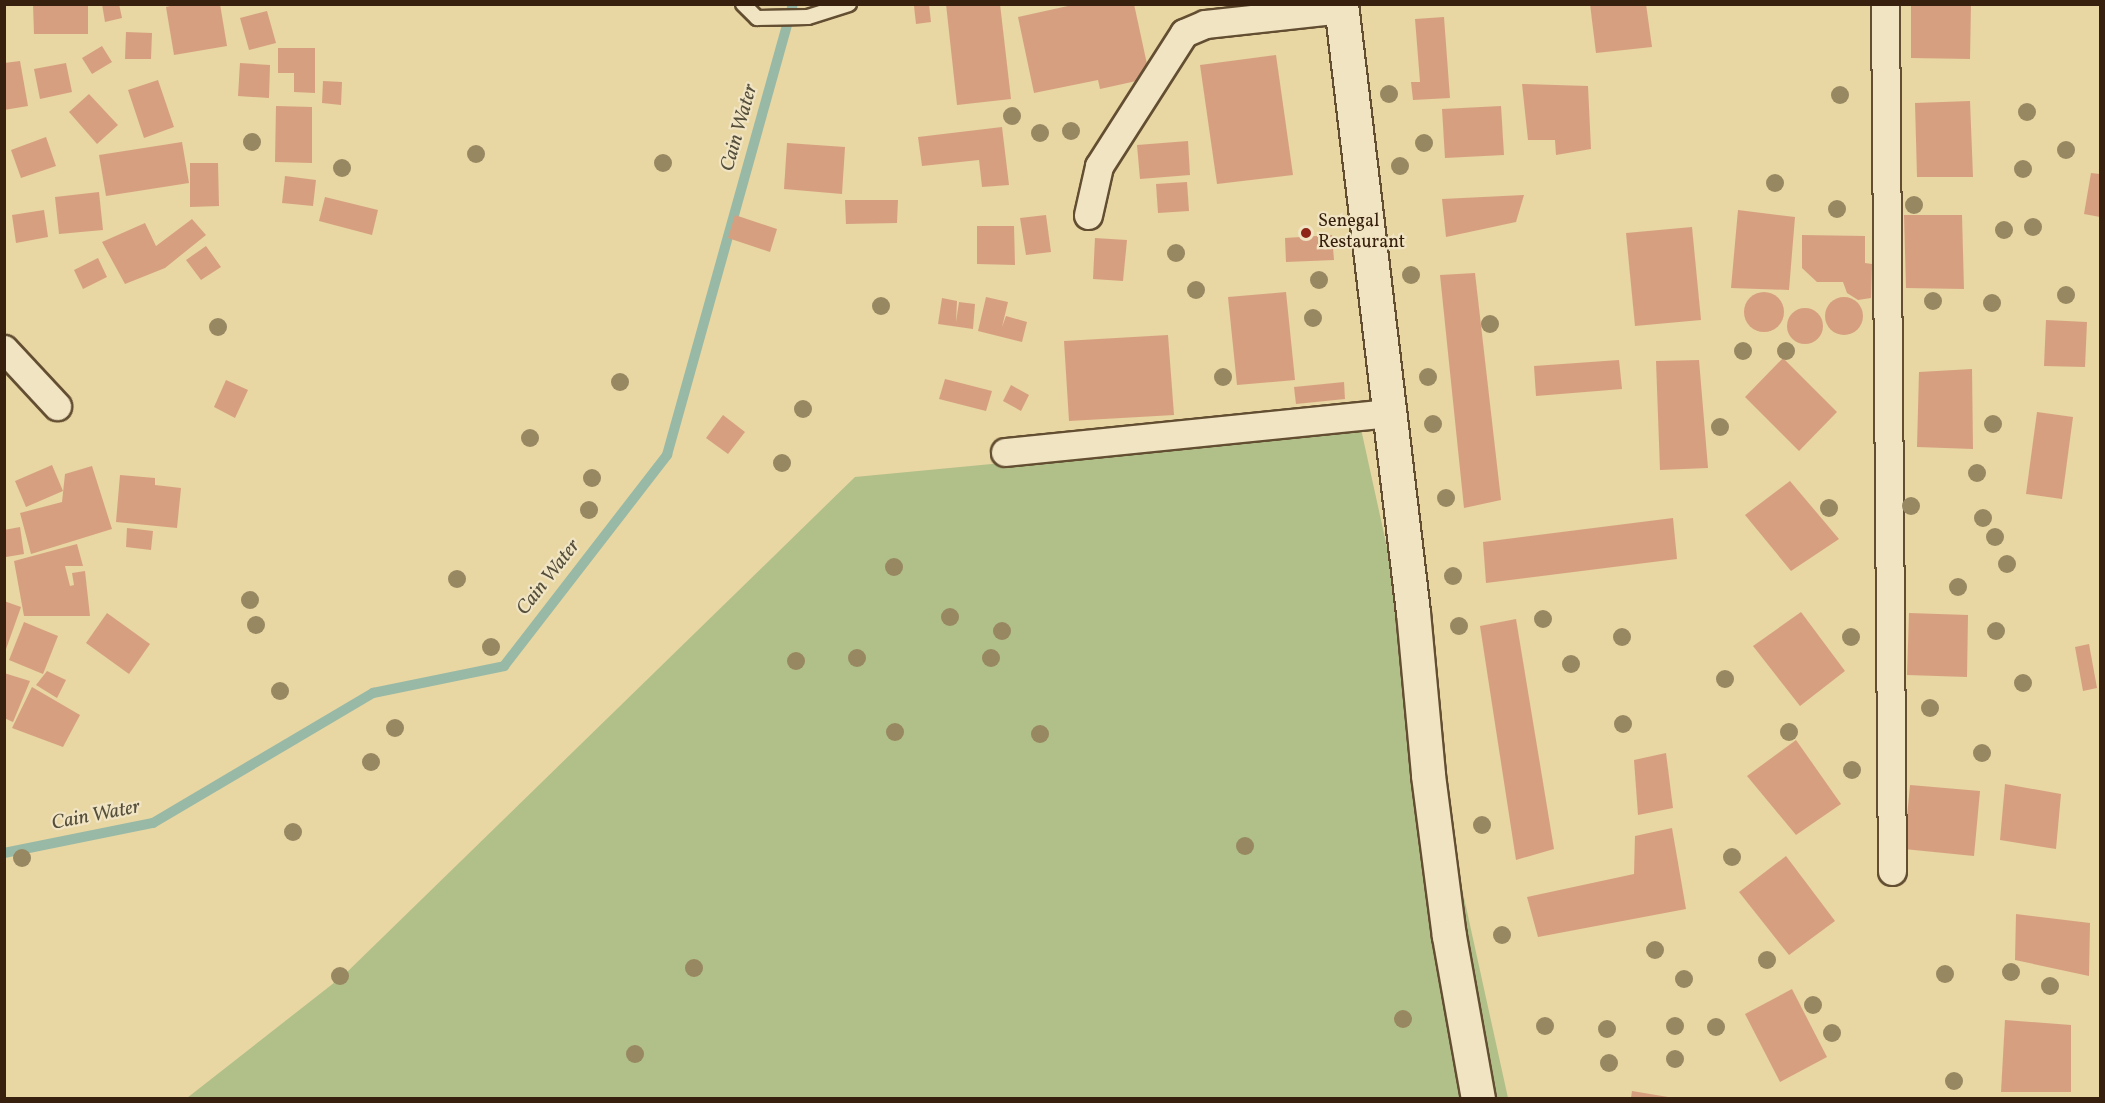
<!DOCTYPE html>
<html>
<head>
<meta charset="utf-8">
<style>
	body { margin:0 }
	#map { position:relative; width:2105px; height:1103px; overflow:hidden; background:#e8d6a3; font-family:Vollkorn,serif }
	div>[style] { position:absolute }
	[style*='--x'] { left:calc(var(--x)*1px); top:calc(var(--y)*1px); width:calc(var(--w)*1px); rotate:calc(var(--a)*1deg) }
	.green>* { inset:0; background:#b1bf89 }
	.stream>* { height:10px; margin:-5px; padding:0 5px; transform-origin:5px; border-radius:5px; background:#97b9a6 }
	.building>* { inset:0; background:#d6a080 }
	.round { border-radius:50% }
	.roads { filter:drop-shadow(2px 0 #634e32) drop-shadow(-2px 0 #634e32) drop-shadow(0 2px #634e32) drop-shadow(0 -2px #634e32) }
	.lane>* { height:14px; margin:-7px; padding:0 7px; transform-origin:7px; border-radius:7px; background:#f0e4c3 }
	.street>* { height:27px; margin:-13.5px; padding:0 13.5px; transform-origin:13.5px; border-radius:13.5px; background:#f0e4c3 }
	.secondary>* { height:33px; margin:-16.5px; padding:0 16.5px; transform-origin:16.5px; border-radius:16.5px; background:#f0e4c3 }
	.trees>* { width:18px; height:18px; margin:-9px; border-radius:50%; background:#988862 }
	.dots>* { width:16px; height:16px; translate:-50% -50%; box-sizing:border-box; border:3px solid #f0e4c3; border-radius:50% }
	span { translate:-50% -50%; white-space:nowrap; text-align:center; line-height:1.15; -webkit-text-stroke:4.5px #f0e4c3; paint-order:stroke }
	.poi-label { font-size:18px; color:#37200d }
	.left { translate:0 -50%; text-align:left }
	.water-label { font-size:20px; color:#544e3b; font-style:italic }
	.frame { position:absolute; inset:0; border:6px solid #37200d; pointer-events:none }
</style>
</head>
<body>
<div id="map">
	<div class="green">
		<i style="clip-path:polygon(1361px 429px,1508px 1098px,187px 1098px,344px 975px,855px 477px)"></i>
	</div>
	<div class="stream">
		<i style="--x:4;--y:853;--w:152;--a:-11.4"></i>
		<i style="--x:153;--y:823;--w:256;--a:-30.6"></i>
		<i style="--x:373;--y:693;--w:134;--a:-11.6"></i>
		<i style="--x:504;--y:666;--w:267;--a:-52.3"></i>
		<i style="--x:667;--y:455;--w:468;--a:-74.4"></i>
	</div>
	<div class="building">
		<i style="clip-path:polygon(33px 4px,88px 4px,88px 34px,34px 34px)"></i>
		<i style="clip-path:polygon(102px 4px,119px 4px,122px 18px,105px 22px)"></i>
		<i style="clip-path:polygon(179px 4px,220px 4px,227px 46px,174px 55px,166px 7px)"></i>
		<i style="clip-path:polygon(929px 4px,931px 22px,916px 24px,914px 6px)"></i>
		<i style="clip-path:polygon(946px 4px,1000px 4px,1011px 99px,957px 105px)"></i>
		<i style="clip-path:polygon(1077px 4px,1134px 4px,1150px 78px,1100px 89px,1098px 80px,1034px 93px,1018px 17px)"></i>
		<i style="clip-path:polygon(1590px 4px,1646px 4px,1652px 47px,1596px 53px)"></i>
		<i style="clip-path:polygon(1911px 4px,1971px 4px,1970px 59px,1911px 58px)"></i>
		<i style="clip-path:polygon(267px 11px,276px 43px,249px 50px,240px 18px)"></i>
		<i style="clip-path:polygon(1444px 17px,1450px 98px,1413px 100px,1411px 82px,1420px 82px,1415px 19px)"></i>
		<i style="clip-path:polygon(126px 32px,152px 33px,151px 59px,125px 59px)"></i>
		<i style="clip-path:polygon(102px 46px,112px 62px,92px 74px,82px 58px)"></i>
		<i style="clip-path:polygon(278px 48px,315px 48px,315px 93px,294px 92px,294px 73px,278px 73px)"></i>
		<i style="clip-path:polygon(1276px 55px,1293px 175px,1217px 184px,1200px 65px)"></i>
		<i style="clip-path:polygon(20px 61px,28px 106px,4px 110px,4px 63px)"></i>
		<i style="clip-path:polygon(66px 63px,72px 92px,40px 99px,34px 69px)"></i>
		<i style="clip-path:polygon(240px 63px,270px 65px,269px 98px,238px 96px)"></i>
		<i style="clip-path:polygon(158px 80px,174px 127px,144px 138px,128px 90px)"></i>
		<i style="clip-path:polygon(323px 81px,342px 82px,341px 105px,322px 103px)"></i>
		<i style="clip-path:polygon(1522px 84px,1588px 86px,1591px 149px,1556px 155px,1555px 140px,1528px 140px)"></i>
		<i style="clip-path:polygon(89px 94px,118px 125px,97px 144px,69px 112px)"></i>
		<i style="clip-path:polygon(1970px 101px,1973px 177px,1917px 177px,1915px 103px)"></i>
		<i style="clip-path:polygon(276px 106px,312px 107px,312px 163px,275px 162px)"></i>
		<i style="clip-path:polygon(1501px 106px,1504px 155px,1445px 158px,1442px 109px)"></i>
		<i style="clip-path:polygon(1002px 127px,1009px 185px,982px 187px,979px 160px,922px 166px,918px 137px)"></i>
		<i style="clip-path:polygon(46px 137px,56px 166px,21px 178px,11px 150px)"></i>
		<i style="clip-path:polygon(1188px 141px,1190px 175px,1140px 179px,1137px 145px)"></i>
		<i style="clip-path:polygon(182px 142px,189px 183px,106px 196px,99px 155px)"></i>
		<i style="clip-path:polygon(787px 143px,845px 147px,842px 194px,784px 189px)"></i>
		<i style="clip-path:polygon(190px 163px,218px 163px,219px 206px,190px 207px)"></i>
		<i style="clip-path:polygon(2091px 173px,2100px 174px,2100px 217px,2084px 214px)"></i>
		<i style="clip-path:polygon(285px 176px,316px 180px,313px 206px,282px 203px)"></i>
		<i style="clip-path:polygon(1187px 182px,1189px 211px,1158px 213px,1156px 184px)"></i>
		<i style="clip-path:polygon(99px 192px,103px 230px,59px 234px,55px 197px)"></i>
		<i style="clip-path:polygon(1524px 195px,1516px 222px,1446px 237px,1442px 199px)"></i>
		<i style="clip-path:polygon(325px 197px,378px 210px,372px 235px,319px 221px)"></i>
		<i style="clip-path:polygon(845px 200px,898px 200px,897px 223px,846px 224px)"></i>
		<i style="clip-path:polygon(44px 210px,48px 237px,16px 243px,12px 215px)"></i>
		<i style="clip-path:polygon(1738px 210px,1795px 217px,1789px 290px,1731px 288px)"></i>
		<i style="clip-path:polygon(735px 215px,777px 229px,770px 252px,728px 238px)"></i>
		<i style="clip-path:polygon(1046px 215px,1051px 252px,1026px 255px,1020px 218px)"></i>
		<i style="clip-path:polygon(1904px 215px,1962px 215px,1964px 289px,1906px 288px)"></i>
		<i style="clip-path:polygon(192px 219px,206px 235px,165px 268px,125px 284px,102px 242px,145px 223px,156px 246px)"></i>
		<i style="clip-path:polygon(977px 226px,1014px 226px,1015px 265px,977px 264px)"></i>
		<i style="clip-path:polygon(1692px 227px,1701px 320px,1635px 326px,1626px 233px)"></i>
		<i style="clip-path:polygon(1332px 235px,1334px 260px,1286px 262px,1285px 238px)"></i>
		<i style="clip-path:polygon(1802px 235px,1865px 236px,1865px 263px,1872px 264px,1871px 298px,1858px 300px,1847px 293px,1843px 282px,1817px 282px,1802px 268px)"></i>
		<i style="clip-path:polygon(1095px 238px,1127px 240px,1123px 281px,1093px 279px)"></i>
		<i style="clip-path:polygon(206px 246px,221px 267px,201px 280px,186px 260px)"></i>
		<i style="clip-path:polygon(98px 258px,107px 277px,83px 289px,74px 270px)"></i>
		<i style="clip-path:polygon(1475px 273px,1501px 500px,1464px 508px,1440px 275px)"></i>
		<i class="round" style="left:1744px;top:292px;width:40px;height:40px"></i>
		<i style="clip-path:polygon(1286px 292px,1295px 380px,1237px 385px,1228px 297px)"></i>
		<i style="clip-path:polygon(986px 297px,1008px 302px,1002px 327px,1006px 316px,1027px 322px,1022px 342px,978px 331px)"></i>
		<i class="round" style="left:1825px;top:297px;width:38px;height:38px"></i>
		<i style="clip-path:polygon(942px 298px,957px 301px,956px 322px,959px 302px,975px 304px,973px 329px,938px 324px)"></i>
		<i class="round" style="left:1787px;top:308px;width:36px;height:36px"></i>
		<i style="clip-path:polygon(2046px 320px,2087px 322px,2085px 367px,2044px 366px)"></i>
		<i style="clip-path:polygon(1168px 335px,1174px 415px,1069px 421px,1064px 341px)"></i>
		<i style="clip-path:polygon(1783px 358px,1837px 412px,1799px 451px,1745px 397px)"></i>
		<i style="clip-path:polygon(1619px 360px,1622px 389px,1536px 396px,1534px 366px)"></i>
		<i style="clip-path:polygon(1699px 360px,1708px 468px,1660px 470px,1656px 361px)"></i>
		<i style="clip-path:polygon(1972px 369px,1973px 449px,1917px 447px,1919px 372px)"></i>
		<i style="clip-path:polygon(945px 379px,992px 391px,986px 411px,939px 399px)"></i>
		<i style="clip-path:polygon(226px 380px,248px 390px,235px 418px,214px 407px)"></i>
		<i style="clip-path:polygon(1344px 382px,1345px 399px,1296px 404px,1294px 387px)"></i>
		<i style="clip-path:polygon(1011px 385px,1029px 395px,1021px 411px,1003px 401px)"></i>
		<i style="clip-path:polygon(2037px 412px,2073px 417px,2062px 499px,2026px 494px)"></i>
		<i style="clip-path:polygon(723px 415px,745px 432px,728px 454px,706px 438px)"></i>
		<i style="clip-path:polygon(52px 465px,63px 491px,26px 507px,15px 481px)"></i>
		<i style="clip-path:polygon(92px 466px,112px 529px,31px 554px,20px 513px,62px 502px,65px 474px)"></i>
		<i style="clip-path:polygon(120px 475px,155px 478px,155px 485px,181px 488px,177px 528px,116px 522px)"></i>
		<i style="clip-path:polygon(1790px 481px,1839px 539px,1791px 571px,1745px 515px)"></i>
		<i style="clip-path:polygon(1673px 518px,1677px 559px,1486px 583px,1483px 542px)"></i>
		<i style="clip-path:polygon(20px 527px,24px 554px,6px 557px,4px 530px)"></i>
		<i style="clip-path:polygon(127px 528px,153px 531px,151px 550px,126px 547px)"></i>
		<i style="clip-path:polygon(77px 544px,83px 566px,65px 566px,70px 586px,74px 585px,72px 573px,85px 571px,90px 616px,24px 616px,14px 561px)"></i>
		<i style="clip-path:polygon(4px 601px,21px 607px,5px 652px,4px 652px)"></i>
		<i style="clip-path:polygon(1801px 612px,1845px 671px,1800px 706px,1753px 646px)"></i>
		<i style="clip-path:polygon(107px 613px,150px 644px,129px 674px,86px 643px)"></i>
		<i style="clip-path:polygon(1909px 613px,1968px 615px,1967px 677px,1907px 675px)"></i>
		<i style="clip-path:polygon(1516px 619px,1554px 849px,1516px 860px,1480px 626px)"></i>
		<i style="clip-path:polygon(24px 622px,58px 636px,43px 674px,9px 660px)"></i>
		<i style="clip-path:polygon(2089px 644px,2097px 688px,2083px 691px,2075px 647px)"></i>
		<i style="clip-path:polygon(47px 671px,66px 680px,57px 698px,36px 685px)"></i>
		<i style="clip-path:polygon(4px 673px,30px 681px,13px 722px,4px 718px)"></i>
		<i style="clip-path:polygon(32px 687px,80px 715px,63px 747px,12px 728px)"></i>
		<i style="clip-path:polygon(1796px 740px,1841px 804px,1796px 835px,1747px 776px)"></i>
		<i style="clip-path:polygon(1666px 753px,1673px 808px,1638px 815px,1634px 760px)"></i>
		<i style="clip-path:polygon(2005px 784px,2061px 794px,2056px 849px,2000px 840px)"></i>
		<i style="clip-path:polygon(1910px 785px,1980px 791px,1974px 856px,1904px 849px)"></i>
		<i style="clip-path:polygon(1672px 828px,1686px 909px,1538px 937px,1527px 897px,1634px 874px,1635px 836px)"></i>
		<i style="clip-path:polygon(1786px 856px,1835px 921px,1789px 955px,1739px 892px)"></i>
		<i style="clip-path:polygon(2016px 914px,2090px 923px,2089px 976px,2015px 960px)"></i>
		<i style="clip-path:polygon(1792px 989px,1827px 1057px,1780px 1082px,1745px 1014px)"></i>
		<i style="clip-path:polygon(2005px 1020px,2071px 1025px,2071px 1092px,2001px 1092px)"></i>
		<i style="clip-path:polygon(1632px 1091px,1668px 1097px,1668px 1098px,1631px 1098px)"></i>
	</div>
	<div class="roads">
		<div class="lane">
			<i style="--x:743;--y:4;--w:20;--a:45"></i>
			<i style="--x:757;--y:18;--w:51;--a:-1.1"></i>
			<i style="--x:808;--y:17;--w:43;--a:-17.6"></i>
		</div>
		<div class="street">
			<i style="--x:1885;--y:4;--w:867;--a:89.54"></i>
			<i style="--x:1088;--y:215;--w:50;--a:-77.3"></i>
			<i style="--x:1099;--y:166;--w:158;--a:-57.4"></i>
			<i style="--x:1184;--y:33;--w:23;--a:-23"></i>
			<i style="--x:1205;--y:24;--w:138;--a:-6.2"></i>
			<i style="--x:4;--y:349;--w:78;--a:47.1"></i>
			<i style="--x:1005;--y:452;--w:385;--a:-5.8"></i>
		</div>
		<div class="secondary">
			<i style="--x:1341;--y:4;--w:612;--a:83.25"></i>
			<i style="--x:1413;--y:612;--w:164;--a:84.7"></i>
			<i style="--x:1428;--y:775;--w:162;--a:82.6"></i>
			<i style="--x:1449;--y:936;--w:165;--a:79.9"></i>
		</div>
	</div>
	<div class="trees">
		<i style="left:1389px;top:94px"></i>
		<i style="left:1840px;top:95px"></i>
		<i style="left:2027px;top:112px"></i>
		<i style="left:1012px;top:116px"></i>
		<i style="left:1071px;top:131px"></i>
		<i style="left:1040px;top:133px"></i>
		<i style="left:252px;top:142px"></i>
		<i style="left:1424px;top:143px"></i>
		<i style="left:2066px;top:150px"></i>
		<i style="left:476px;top:154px"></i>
		<i style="left:663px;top:163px"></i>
		<i style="left:1400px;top:166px"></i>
		<i style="left:342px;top:168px"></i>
		<i style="left:2023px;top:169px"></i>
		<i style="left:1775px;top:183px"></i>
		<i style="left:1914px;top:205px"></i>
		<i style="left:1837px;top:209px"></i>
		<i style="left:2033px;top:227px"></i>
		<i style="left:2004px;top:230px"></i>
		<i style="left:1176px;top:253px"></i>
		<i style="left:1411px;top:275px"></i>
		<i style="left:1319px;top:280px"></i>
		<i style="left:1196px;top:290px"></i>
		<i style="left:2066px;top:295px"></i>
		<i style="left:1933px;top:301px"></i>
		<i style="left:1992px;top:303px"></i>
		<i style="left:881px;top:306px"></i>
		<i style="left:1313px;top:318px"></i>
		<i style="left:1490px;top:324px"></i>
		<i style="left:218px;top:327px"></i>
		<i style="left:1743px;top:351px"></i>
		<i style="left:1786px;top:351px"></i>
		<i style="left:1223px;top:377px"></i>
		<i style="left:1428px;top:377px"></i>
		<i style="left:620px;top:382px"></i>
		<i style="left:803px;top:409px"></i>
		<i style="left:1433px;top:424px"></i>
		<i style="left:1993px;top:424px"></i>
		<i style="left:1720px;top:427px"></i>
		<i style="left:530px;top:438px"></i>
		<i style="left:782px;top:463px"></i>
		<i style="left:1977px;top:473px"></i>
		<i style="left:592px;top:478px"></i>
		<i style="left:1446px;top:498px"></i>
		<i style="left:1911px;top:506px"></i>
		<i style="left:1829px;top:508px"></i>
		<i style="left:589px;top:510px"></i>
		<i style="left:1983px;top:518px"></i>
		<i style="left:1995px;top:537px"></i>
		<i style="left:2007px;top:564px"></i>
		<i style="left:894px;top:567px"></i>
		<i style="left:1453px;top:576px"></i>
		<i style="left:457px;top:579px"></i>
		<i style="left:1958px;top:587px"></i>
		<i style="left:250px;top:600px"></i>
		<i style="left:950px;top:617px"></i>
		<i style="left:1543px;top:619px"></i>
		<i style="left:256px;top:625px"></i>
		<i style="left:1459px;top:626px"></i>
		<i style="left:1002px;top:631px"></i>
		<i style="left:1996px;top:631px"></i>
		<i style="left:1622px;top:637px"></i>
		<i style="left:1851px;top:637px"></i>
		<i style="left:491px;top:647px"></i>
		<i style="left:857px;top:658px"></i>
		<i style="left:991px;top:658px"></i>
		<i style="left:796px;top:661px"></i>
		<i style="left:1571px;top:664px"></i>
		<i style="left:1725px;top:679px"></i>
		<i style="left:2023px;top:683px"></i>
		<i style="left:280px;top:691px"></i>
		<i style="left:1930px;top:708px"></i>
		<i style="left:1623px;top:724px"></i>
		<i style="left:395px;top:728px"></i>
		<i style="left:895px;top:732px"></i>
		<i style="left:1789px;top:732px"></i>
		<i style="left:1040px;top:734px"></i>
		<i style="left:1982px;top:753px"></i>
		<i style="left:371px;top:762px"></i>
		<i style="left:1852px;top:770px"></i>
		<i style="left:1482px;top:825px"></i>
		<i style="left:293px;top:832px"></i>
		<i style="left:1245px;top:846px"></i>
		<i style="left:1732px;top:857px"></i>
		<i style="left:22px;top:858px"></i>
		<i style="left:1502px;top:935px"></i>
		<i style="left:1655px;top:950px"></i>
		<i style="left:1767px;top:960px"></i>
		<i style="left:694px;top:968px"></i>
		<i style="left:2011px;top:972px"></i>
		<i style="left:1945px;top:974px"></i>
		<i style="left:340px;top:976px"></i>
		<i style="left:1684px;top:979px"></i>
		<i style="left:2050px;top:986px"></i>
		<i style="left:1813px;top:1005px"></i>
		<i style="left:1403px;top:1019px"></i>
		<i style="left:1545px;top:1026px"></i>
		<i style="left:1675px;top:1026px"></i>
		<i style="left:1716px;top:1027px"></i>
		<i style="left:1607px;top:1029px"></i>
		<i style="left:1832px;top:1033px"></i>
		<i style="left:635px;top:1054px"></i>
		<i style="left:1675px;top:1059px"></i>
		<i style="left:1609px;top:1063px"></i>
		<i style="left:1954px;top:1081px"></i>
	</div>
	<div class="dots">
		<i style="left:1306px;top:233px;background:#8f2418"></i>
	</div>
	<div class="poi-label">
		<span class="left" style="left:1318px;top:233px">Senegal<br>Restaurant</span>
	</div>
	<div class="water-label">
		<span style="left:740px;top:128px;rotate:-74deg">Cain Water</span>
		<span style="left:549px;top:578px;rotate:-52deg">Cain Water</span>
		<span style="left:96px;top:816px;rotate:-11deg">Cain Water</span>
	</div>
	<div class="frame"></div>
</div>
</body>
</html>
